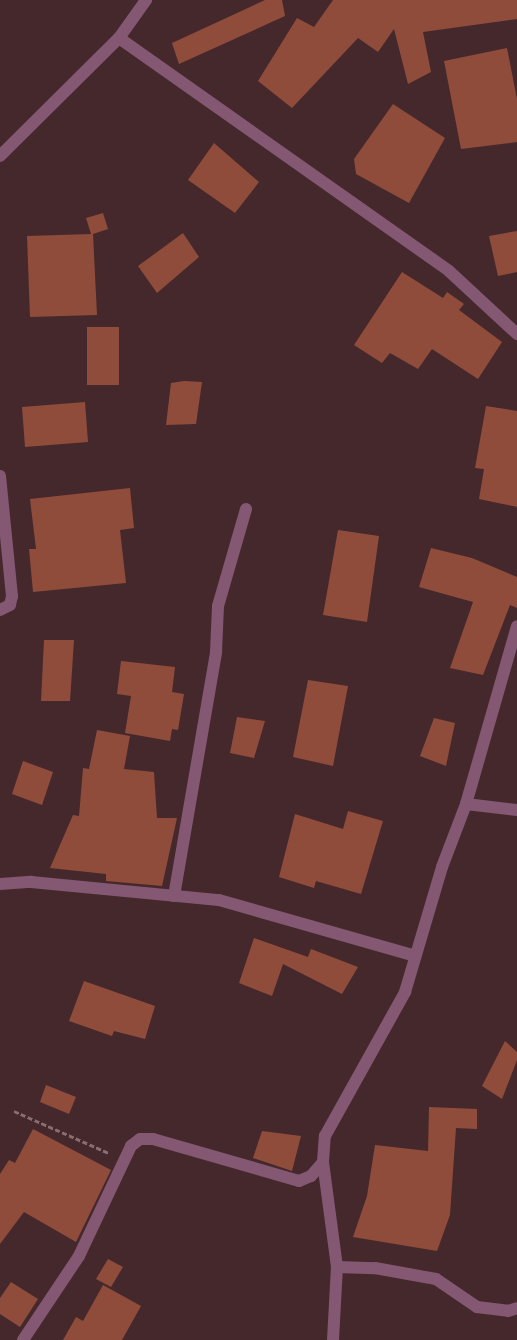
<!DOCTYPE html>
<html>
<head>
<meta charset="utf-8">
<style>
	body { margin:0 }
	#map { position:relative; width:517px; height:1340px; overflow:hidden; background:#45282c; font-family:Ubuntu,sans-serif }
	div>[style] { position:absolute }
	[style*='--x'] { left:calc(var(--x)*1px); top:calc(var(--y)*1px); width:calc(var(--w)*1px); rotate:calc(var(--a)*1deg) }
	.building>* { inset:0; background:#8f4c3b }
	.path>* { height:3px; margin-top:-1.5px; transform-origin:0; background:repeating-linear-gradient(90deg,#876e71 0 5px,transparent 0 7.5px) }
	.street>* { height:12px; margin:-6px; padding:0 6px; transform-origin:6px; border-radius:6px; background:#845872 }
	span { translate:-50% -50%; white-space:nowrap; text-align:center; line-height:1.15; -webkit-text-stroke:4.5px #3a1e23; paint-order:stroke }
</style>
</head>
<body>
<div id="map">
	<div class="building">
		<i style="clip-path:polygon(265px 0,282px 0,285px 16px,179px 64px,172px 43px)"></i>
		<i style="clip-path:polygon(333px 0,517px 0,517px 19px,423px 32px,431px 72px,408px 84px,394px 29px,378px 52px,358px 38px,292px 108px,258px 81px,297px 18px,314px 27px)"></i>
		<i style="clip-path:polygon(507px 48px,517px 99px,517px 142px,461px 149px,444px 61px)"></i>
		<i style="clip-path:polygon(393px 104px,445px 138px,409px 203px,356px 174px,354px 159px)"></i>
		<i style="clip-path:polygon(214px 143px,259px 182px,235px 213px,188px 180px)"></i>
		<i style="clip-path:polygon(103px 213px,108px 229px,93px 234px,97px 315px,30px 317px,27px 236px,91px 234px,86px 218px)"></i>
		<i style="clip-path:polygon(517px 231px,517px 272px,498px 276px,489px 236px)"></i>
		<i style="clip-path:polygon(183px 233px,199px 257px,157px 293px,138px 266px)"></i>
		<i style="clip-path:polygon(402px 272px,443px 298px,447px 292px,464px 304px,459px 310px,502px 342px,478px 379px,432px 349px,418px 369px,390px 353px,382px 363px,354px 345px)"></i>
		<i style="clip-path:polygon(87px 327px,119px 327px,119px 385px,87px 385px)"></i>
		<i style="clip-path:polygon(184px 381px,202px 382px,196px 424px,166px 425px,171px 383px)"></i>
		<i style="clip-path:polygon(85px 402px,88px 442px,25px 447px,22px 407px)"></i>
		<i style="clip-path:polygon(486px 406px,517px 411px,517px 507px,479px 499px,484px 469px,475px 468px)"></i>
		<i style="clip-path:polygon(130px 488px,134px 528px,120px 530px,126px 583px,33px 592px,29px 549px,36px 549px,30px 499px)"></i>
		<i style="clip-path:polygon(338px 530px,379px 536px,367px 622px,323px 615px)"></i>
		<i style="clip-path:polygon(431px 548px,472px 558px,517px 577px,517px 608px,510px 605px,483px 675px,450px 668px,473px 602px,419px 587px)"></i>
		<i style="clip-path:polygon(44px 640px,74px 640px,70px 701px,41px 701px)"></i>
		<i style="clip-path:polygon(121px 661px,175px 667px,172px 692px,184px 694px,178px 730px,172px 729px,170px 741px,125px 733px,131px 696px,117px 694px)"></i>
		<i style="clip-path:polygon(308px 680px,348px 686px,333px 766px,293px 757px)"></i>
		<i style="clip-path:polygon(237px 717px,265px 721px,254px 758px,230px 753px)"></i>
		<i style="clip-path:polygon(434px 718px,455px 723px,446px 766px,420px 756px)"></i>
		<i style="clip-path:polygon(97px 730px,130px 736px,124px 769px,154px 772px,157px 818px,177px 818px,162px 886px,106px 881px,106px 874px,50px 868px,73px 815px,79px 816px,83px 768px,89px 769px)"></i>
		<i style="clip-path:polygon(23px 761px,53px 772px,42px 805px,12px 794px)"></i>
		<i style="clip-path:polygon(348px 811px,383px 821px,361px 894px,316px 881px,314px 888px,279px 877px,295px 814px,343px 829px)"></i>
		<i style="clip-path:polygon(254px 938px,308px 957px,311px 949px,358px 967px,342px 994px,283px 964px,272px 996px,239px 983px)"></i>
		<i style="clip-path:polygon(84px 981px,155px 1006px,145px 1039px,114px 1031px,112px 1036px,69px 1021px)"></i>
		<i style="clip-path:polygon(505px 1041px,517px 1052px,517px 1060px,502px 1099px,482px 1086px)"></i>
		<i style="clip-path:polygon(46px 1085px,76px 1097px,69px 1114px,40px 1102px)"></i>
		<i style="clip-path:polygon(429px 1107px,477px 1109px,477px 1129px,456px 1128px,450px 1215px,437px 1251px,353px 1237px,367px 1196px,375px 1145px,428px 1151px)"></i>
		<i style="clip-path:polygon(33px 1129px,111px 1170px,76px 1242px,24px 1212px,0 1244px,0 1174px,9px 1160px,15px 1163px)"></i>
		<i style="clip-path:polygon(262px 1131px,301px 1136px,292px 1171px,253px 1158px)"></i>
		<i style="clip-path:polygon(108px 1259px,123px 1267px,111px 1287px,96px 1279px)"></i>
		<i style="clip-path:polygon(11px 1282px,38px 1299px,20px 1327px,0 1314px,0 1298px)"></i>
		<i style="clip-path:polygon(103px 1285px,141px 1306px,122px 1340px,63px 1340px,76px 1317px,83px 1321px)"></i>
	</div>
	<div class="path">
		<i style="--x:14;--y:1111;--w:104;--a:23.9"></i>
	</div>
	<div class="street">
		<i style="--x:119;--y:38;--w:404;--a:35.2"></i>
		<i style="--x:449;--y:271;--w:93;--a:42.8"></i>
		<i style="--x:0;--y:156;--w:168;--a:-44.8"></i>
		<i style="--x:119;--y:38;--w:47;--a:-54.6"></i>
		<i style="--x:0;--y:476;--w:121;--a:84.3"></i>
		<i style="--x:12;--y:596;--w:9;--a:103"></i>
		<i style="--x:10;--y:605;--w:11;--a:153"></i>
		<i style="--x:466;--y:804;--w:51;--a:6.7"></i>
		<i style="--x:0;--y:884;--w:31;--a:-4"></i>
		<i style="--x:31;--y:882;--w:189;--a:5.5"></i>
		<i style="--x:219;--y:900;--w:204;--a:15.9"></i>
		<i style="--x:174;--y:896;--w:248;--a:-80.2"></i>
		<i style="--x:216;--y:652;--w:46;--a:-87.5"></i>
		<i style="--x:218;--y:606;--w:101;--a:-73.9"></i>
		<i style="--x:337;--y:1267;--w:38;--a:2"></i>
		<i style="--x:375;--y:1268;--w:62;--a:10.2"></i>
		<i style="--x:436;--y:1279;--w:50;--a:34.3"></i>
		<i style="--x:477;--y:1307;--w:31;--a:7"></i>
		<i style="--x:508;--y:1311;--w:9;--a:-18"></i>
		<i style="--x:23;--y:1340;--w:101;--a:-56.3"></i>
		<i style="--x:79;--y:1256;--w:122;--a:-64.7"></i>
		<i style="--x:131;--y:1146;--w:11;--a:-38"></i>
		<i style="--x:140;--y:1139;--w:13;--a:0"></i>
		<i style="--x:153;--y:1139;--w:152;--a:16"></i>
		<i style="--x:299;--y:1181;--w:13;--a:-23"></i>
		<i style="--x:311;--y:1176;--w:18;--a:-49"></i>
		<i style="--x:333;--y:1340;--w:73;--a:-86.9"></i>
		<i style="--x:337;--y:1267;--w:106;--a:-97.6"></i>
		<i style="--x:323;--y:1162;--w:26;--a:-86"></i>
		<i style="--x:325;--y:1136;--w:165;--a:-60.9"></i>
		<i style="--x:405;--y:992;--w:130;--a:-73.5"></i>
		<i style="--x:442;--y:867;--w:67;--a:-69.1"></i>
		<i style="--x:466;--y:804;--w:185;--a:-74"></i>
	</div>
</div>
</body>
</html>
